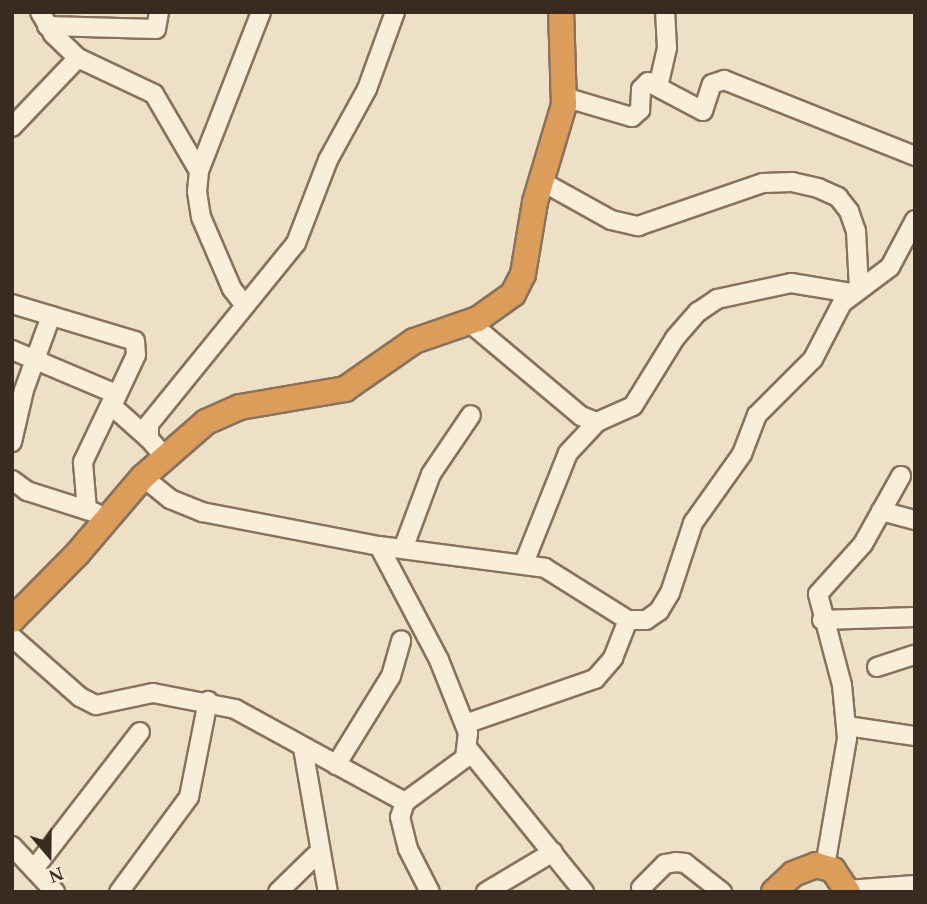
<!DOCTYPE html>
<html>
<head>
<meta charset="utf-8">
<style>
	body { margin:0 }
	#map { position:relative; width:927px; height:904px; overflow:hidden; background:#eee0c6; font-family:Georgia,serif }
	div>[style] { position:absolute }
	[style*='--x'] { left:calc(var(--x)*1px); top:calc(var(--y)*1px); width:calc(var(--w)*1px); rotate:calc(var(--a)*1deg) }
	.roads { filter:drop-shadow(2px 0 #89725c) drop-shadow(-2px 0 #89725c) drop-shadow(0 2px #89725c) drop-shadow(0 -2px #89725c) }
	.minor>* { height:18px; margin:-9px; padding:0 9px; transform-origin:9px; border-radius:9px; background:#f8eeda }
	.highway>* { height:24px; margin:-12px; padding:0 12px; transform-origin:12px; border-radius:12px; background:#db9d59 }
	span { translate:-50% -50%; white-space:nowrap; text-align:center; line-height:1.15; -webkit-text-stroke:7px #f5ebd6; paint-order:stroke }
	.frame { position:absolute; inset:0; border:14px solid #3a2b20; pointer-events:none }
	.north { position:absolute; left:14px; top:820px; width:70px; height:70px; -webkit-text-stroke:5px #f5ebd6; paint-order:stroke; rotate:160deg; font-size:19px; font-weight:700; line-height:28px; text-align:center; color:#3a2b20 }
	.north::after { content:''; display:block; margin:auto; width:24px; height:32px; background:#3a2b20; clip-path:polygon(50% 0,100% 100%,50% 72%,0 100%) }
</style>
</head>
<body>
<div id="map">
	<div class="roads">
		<div class="minor">
			<i style="--x:40;--y:12;--w:26;--a:59"></i>
			<i style="--x:53;--y:34;--w:35;--a:44"></i>
			<i style="--x:78;--y:58;--w:84;--a:25.3"></i>
			<i style="--x:154;--y:94;--w:89;--a:59.7"></i>
			<i style="--x:47;--y:26;--w:109;--a:1.6"></i>
			<i style="--x:156;--y:29;--w:17;--a:-80"></i>
			<i style="--x:658;--y:87;--w:40;--a:-77"></i>
			<i style="--x:667;--y:48;--w:36;--a:-93"></i>
			<i style="--x:564;--y:97;--w:71;--a:16.4"></i>
			<i style="--x:632;--y:117;--w:11;--a:-41"></i>
			<i style="--x:640;--y:110;--w:21;--a:-87"></i>
			<i style="--x:641;--y:89;--w:10;--a:-45"></i>
			<i style="--x:648;--y:82;--w:62;--a:27.8"></i>
			<i style="--x:703;--y:111;--w:28;--a:-72"></i>
			<i style="--x:712;--y:84;--w:13;--a:-18"></i>
			<i style="--x:724;--y:80;--w:206;--a:21.7"></i>
			<i style="--x:12;--y:127;--w:95;--a:-46.3"></i>
			<i style="--x:541;--y:181;--w:80;--a:29.1"></i>
			<i style="--x:611;--y:220;--w:28;--a:13"></i>
			<i style="--x:638;--y:226;--w:132;--a:-19"></i>
			<i style="--x:763;--y:183;--w:29;--a:-2"></i>
			<i style="--x:792;--y:182;--w:27;--a:13"></i>
			<i style="--x:818;--y:188;--w:22;--a:24"></i>
			<i style="--x:838;--y:197;--w:18;--a:52"></i>
			<i style="--x:849;--y:211;--w:21;--a:71"></i>
			<i style="--x:856;--y:231;--w:57;--a:87"></i>
			<i style="--x:243;--y:303;--w:18;--a:-128"></i>
			<i style="--x:232;--y:289;--w:78;--a:-113.3"></i>
			<i style="--x:201;--y:217;--w:26;--a:-99"></i>
			<i style="--x:197;--y:191;--w:20;--a:-84"></i>
			<i style="--x:199;--y:171;--w:171;--a:-68.7"></i>
			<i style="--x:12;--y:304;--w:128;--a:16.7"></i>
			<i style="--x:135;--y:341;--w:14;--a:86"></i>
			<i style="--x:136;--y:355;--w:56;--a:115.2"></i>
			<i style="--x:112;--y:406;--w:50;--a:41.7"></i>
			<i style="--x:469;--y:322;--w:146;--a:40"></i>
			<i style="--x:581;--y:416;--w:17;--a:21"></i>
			<i style="--x:597;--y:422;--w:39;--a:-24"></i>
			<i style="--x:633;--y:406;--w:80;--a:-58.3"></i>
			<i style="--x:675;--y:338;--w:35;--a:-49"></i>
			<i style="--x:698;--y:312;--w:23;--a:-34"></i>
			<i style="--x:717;--y:299;--w:76;--a:-12.2"></i>
			<i style="--x:791;--y:283;--w:62;--a:9.3"></i>
			<i style="--x:12;--y:350;--w:113;--a:22.9"></i>
			<i style="--x:12;--y:442;--w:53;--a:-77"></i>
			<i style="--x:24;--y:390;--w:79;--a:-70"></i>
			<i style="--x:164;--y:456;--w:23;--a:-131"></i>
			<i style="--x:149;--y:439;--w:15;--a:-90"></i>
			<i style="--x:149;--y:424;--w:233;--a:-50.9"></i>
			<i style="--x:296;--y:243;--w:89;--a:-68.9"></i>
			<i style="--x:328;--y:160;--w:81;--a:-61.2"></i>
			<i style="--x:367;--y:89;--w:82;--a:-70"></i>
			<i style="--x:143;--y:477;--w:35;--a:39"></i>
			<i style="--x:170;--y:499;--w:35;--a:22"></i>
			<i style="--x:202;--y:512;--w:180;--a:10.9"></i>
			<i style="--x:379;--y:546;--w:167;--a:7.5"></i>
			<i style="--x:545;--y:568;--w:98;--a:32.1"></i>
			<i style="--x:628;--y:620;--w:18;--a:0"></i>
			<i style="--x:646;--y:620;--w:16;--a:-35"></i>
			<i style="--x:659;--y:611;--w:21;--a:-59"></i>
			<i style="--x:670;--y:593;--w:74;--a:-71.8"></i>
			<i style="--x:693;--y:523;--w:85;--a:-54.6"></i>
			<i style="--x:742;--y:454;--w:42;--a:-69"></i>
			<i style="--x:757;--y:415;--w:79;--a:-45"></i>
			<i style="--x:813;--y:359;--w:63;--a:-62.6"></i>
			<i style="--x:842;--y:303;--w:60;--a:-36.9"></i>
			<i style="--x:890;--y:267;--w:53;--a:-62"></i>
			<i style="--x:12;--y:480;--w:19;--a:36"></i>
			<i style="--x:27;--y:491;--w:72;--a:17.7"></i>
			<i style="--x:87;--y:510;--w:48;--a:-94.8"></i>
			<i style="--x:83;--y:462;--w:70;--a:-64.5"></i>
			<i style="--x:881;--y:511;--w:35;--a:15"></i>
			<i style="--x:379;--y:546;--w:129;--a:62.2"></i>
			<i style="--x:439;--y:660;--w:79;--a:68.3"></i>
			<i style="--x:468;--y:733;--w:25;--a:97"></i>
			<i style="--x:465;--y:758;--w:74;--a:143.7"></i>
			<i style="--x:405;--y:802;--w:16;--a:108"></i>
			<i style="--x:400;--y:817;--w:33;--a:76"></i>
			<i style="--x:408;--y:849;--w:48;--a:62.9"></i>
			<i style="--x:403;--y:549;--w:80;--a:-69.5"></i>
			<i style="--x:431;--y:474;--w:71;--a:-55.9"></i>
			<i style="--x:524;--y:563;--w:118;--a:-68.2"></i>
			<i style="--x:568;--y:453;--w:42;--a:-46.9"></i>
			<i style="--x:822;--y:620;--w:93;--a:-1.8"></i>
			<i style="--x:12;--y:637;--w:91;--a:41.4"></i>
			<i style="--x:80;--y:697;--w:18;--a:27"></i>
			<i style="--x:96;--y:705;--w:58;--a:-11.9"></i>
			<i style="--x:153;--y:693;--w:84;--a:11"></i>
			<i style="--x:235;--y:709;--w:194;--a:28.7"></i>
			<i style="--x:877;--y:667;--w:40;--a:-18"></i>
			<i style="--x:465;--y:724;--w:138;--a:-19.1"></i>
			<i style="--x:595;--y:679;--w:28;--a:-49"></i>
			<i style="--x:613;--y:658;--w:41;--a:-68.5"></i>
			<i style="--x:847;--y:726;--w:69;--a:8.4"></i>
			<i style="--x:303;--y:748;--w:146;--a:80.2"></i>
			<i style="--x:469;--y:750;--w:183;--a:51"></i>
			<i style="--x:336;--y:765;--w:105;--a:-58.3"></i>
			<i style="--x:391;--y:676;--w:37;--a:-74"></i>
			<i style="--x:12;--y:846;--w:63;--a:46.9"></i>
			<i style="--x:825;--y:866;--w:130;--a:-80.2"></i>
			<i style="--x:847;--y:738;--w:53;--a:-95.4"></i>
			<i style="--x:842;--y:685;--w:94;--a:-104.8"></i>
			<i style="--x:818;--y:594;--w:67;--a:-48"></i>
			<i style="--x:863;--y:544;--w:78;--a:-60.8"></i>
			<i style="--x:34;--y:869;--w:173;--a:-52.3"></i>
			<i style="--x:641;--y:888;--w:34;--a:-45"></i>
			<i style="--x:665;--y:864;--w:11;--a:-10"></i>
			<i style="--x:676;--y:862;--w:9;--a:6"></i>
			<i style="--x:685;--y:863;--w:47;--a:38.1"></i>
			<i style="--x:847;--y:890;--w:68;--a:-4.2"></i>
			<i style="--x:119;--y:892;--w:118;--a:-53.6"></i>
			<i style="--x:189;--y:797;--w:98;--a:-78.8"></i>
			<i style="--x:278;--y:892;--w:57;--a:-44.3"></i>
			<i style="--x:486;--y:892;--w:78;--a:-30.8"></i>
		</div>
		<div class="highway">
			<i style="--x:12;--y:620;--w:94;--a:-45.4"></i>
			<i style="--x:78;--y:553;--w:100;--a:-49.5"></i>
			<i style="--x:143;--y:477;--w:84;--a:-41.1"></i>
			<i style="--x:206;--y:422;--w:37;--a:-24"></i>
			<i style="--x:240;--y:407;--w:107;--a:-9.7"></i>
			<i style="--x:345;--y:389;--w:84;--a:-34.8"></i>
			<i style="--x:414;--y:341;--w:68;--a:-19"></i>
			<i style="--x:478;--y:319;--w:43;--a:-35.5"></i>
			<i style="--x:513;--y:294;--w:22;--a:-63"></i>
			<i style="--x:523;--y:274;--w:73;--a:-80.5"></i>
			<i style="--x:535;--y:202;--w:101;--a:-73.4"></i>
			<i style="--x:564;--y:105;--w:93;--a:-91.8"></i>
			<i style="--x:774;--y:892;--w:26;--a:-43"></i>
			<i style="--x:793;--y:874;--w:25;--a:-21"></i>
			<i style="--x:816;--y:865;--w:18;--a:16"></i>
			<i style="--x:833;--y:870;--w:27;--a:56"></i>
		</div>
	</div>
	<div class="frame"></div>
	<div class="north">N</div>
</div>
</body>
</html>
